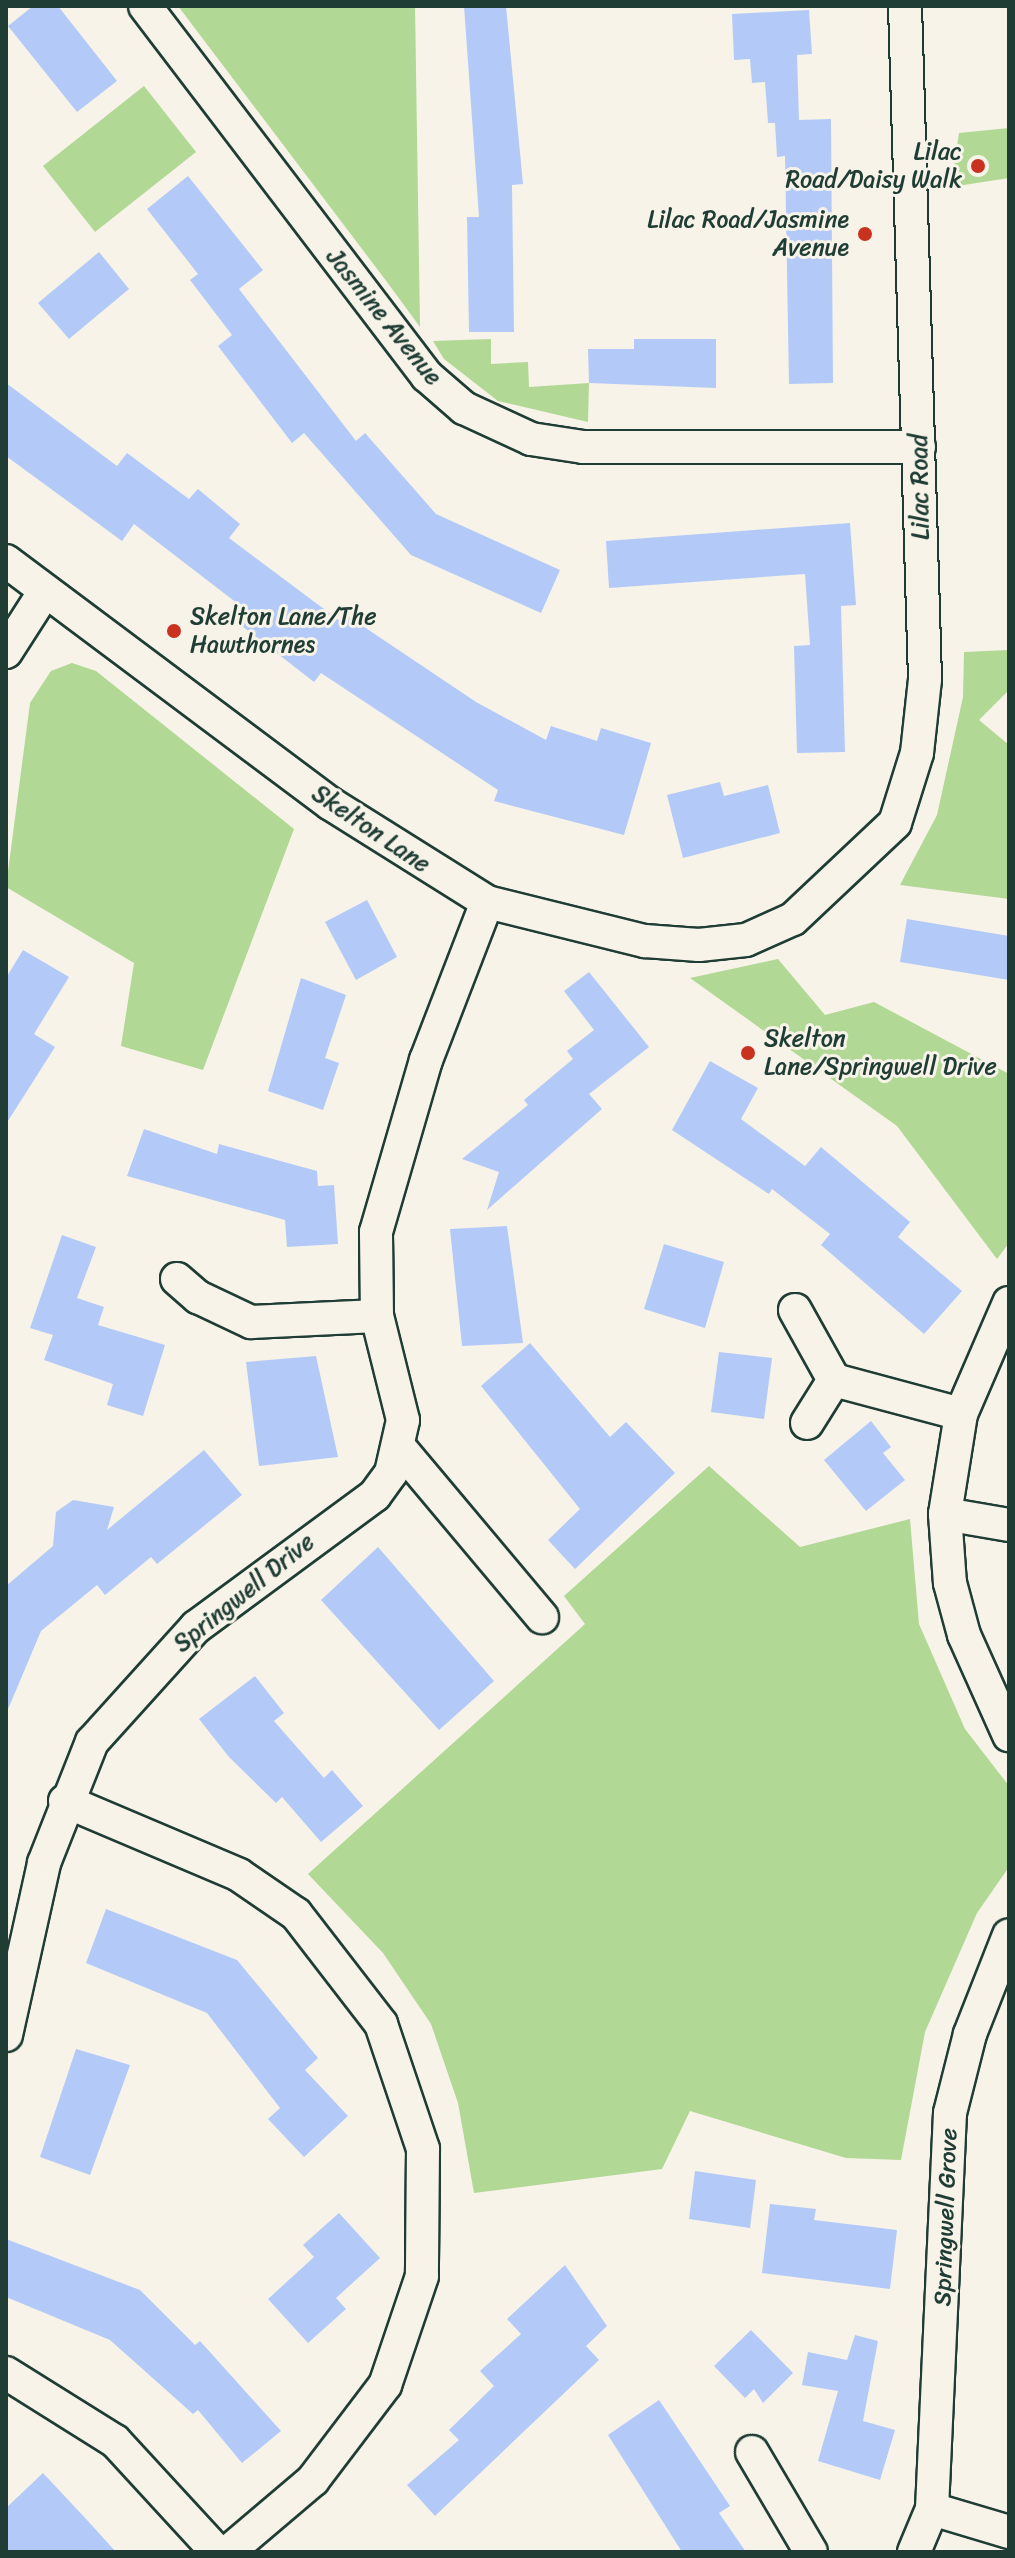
<!DOCTYPE html>
<html>
<head>
<meta charset="utf-8">
<style>
	body { margin:0 }
	#map { position:relative; width:1015px; height:2558px; overflow:hidden; background:#f7f3e8; font-family:Sriracha,sans-serif }
	div>[style] { position:absolute }
	[style*='--x'] { left:calc(var(--x)*1px); top:calc(var(--y)*1px); width:calc(var(--w)*1px); rotate:calc(var(--a)*1deg) }
	.green>* { inset:0; background:#b1d894 }
	.building>* { inset:0; background:#b3caf8 }
	.roads { filter:drop-shadow(2px 0 #1f3d34) drop-shadow(-2px 0 #1f3d34) drop-shadow(0 2px #1f3d34) drop-shadow(0 -2px #1f3d34) }
	.minor>* { height:32px; margin:-16px; padding:0 16px; transform-origin:16px; border-radius:16px; background:#f7f3e8 }
	.dots>* { width:22px; height:22px; translate:-50% -50%; box-sizing:border-box; border:4px solid #f7f3e8; border-radius:50% }
	span { translate:-50% -50%; white-space:nowrap; text-align:center; line-height:1.15; -webkit-text-stroke:6px #f7f3e8; paint-order:stroke }
	.poi-label { font-size:24px; color:#1f3d34 }
	.right { translate:-100% -50%; text-align:right }
	.left { translate:0 -50%; text-align:left }
	.street-label { font-size:24px; color:#1f3d34 }
	.frame { position:absolute; inset:0; border:8px solid #1f3d34; pointer-events:none }
</style>
</head>
<body>
<div id="map">
	<div class="green">
		<i style="clip-path:polygon(178px 6px,415px 6px,420px 327px,387px 282px)"></i>
		<i style="clip-path:polygon(144px 86px,196px 152px,95px 232px,43px 166px)"></i>
		<i style="clip-path:polygon(1009px 128px,1009px 178px,951px 187px,959px 133px)"></i>
		<i style="clip-path:polygon(491px 339px,491px 364px,528px 362px,529px 387px,589px 383px,588px 422px,498px 401px,444px 359px,433px 341px)"></i>
		<i style="clip-path:polygon(1009px 650px,1009px 690px,979px 720px,1009px 745px,1009px 899px,900px 885px,937px 815px,963px 697px,964px 652px)"></i>
		<i style="clip-path:polygon(72px 663px,96px 671px,294px 829px,203px 1070px,121px 1046px,134px 963px,6px 887px,30px 703px,51px 671px)"></i>
		<i style="clip-path:polygon(778px 959px,825px 1015px,874px 1002px,1009px 1074px,1009px 1243px,997px 1259px,897px 1126px,690px 978px)"></i>
		<i style="clip-path:polygon(709px 1466px,800px 1547px,910px 1519px,919px 1624px,965px 1729px,1009px 1786px,1009px 1867px,977px 1913px,925px 2032px,901px 2160px,846px 2158px,690px 2111px,662px 2169px,474px 2193px,458px 2103px,431px 2024px,383px 1953px,308px 1874px,585px 1624px,564px 1596px)"></i>
	</div>
	<div class="building">
		<i style="clip-path:polygon(33px 6px,58px 6px,117px 81px,77px 112px,8px 26px)"></i>
		<i style="clip-path:polygon(464px 6px,506px 6px,523px 184px,512px 185px,514px 332px,469px 332px,467px 217px,479px 217px)"></i>
		<i style="clip-path:polygon(809px 10px,812px 54px,797px 55px,799px 120px,831px 119px,833px 383px,789px 384px,785px 156px,777px 157px,775px 123px,768px 123px,765px 82px,752px 83px,750px 59px,734px 60px,732px 14px)"></i>
		<i style="clip-path:polygon(188px 176px,263px 270px,239px 289px,356px 441px,365px 433px,436px 514px,560px 570px,541px 613px,411px 555px,304px 433px,292px 443px,218px 346px,232px 335px,190px 280px,198px 274px,147px 209px)"></i>
		<i style="clip-path:polygon(99px 252px,129px 289px,69px 339px,38px 303px)"></i>
		<i style="clip-path:polygon(634px 339px,716px 339px,716px 388px,589px 383px,588px 349px,634px 349px)"></i>
		<i style="clip-path:polygon(6px 383px,117px 466px,127px 453px,189px 499px,198px 489px,240px 524px,229px 538px,340px 621px,345px 614px,476px 702px,546px 740px,551px 726px,597px 741px,601px 728px,651px 743px,624px 835px,494px 801px,498px 790px,321px 673px,314px 682px,233px 619px,242px 607px,134px 524px,122px 541px,6px 456px)"></i>
		<i style="clip-path:polygon(850px 523px,856px 605px,841px 606px,845px 752px,797px 753px,794px 646px,810px 645px,805px 574px,609px 588px,606px 541px)"></i>
		<i style="clip-path:polygon(720px 782px,724px 796px,768px 785px,780px 833px,683px 858px,667px 795px)"></i>
		<i style="clip-path:polygon(367px 900px,397px 957px,356px 980px,325px 922px)"></i>
		<i style="clip-path:polygon(907px 919px,1009px 936px,1009px 980px,900px 962px)"></i>
		<i style="clip-path:polygon(23px 950px,69px 977px,34px 1034px,55px 1047px,6px 1124px,6px 978px)"></i>
		<i style="clip-path:polygon(589px 972px,649px 1047px,589px 1094px,602px 1109px,487px 1210px,499px 1172px,462px 1159px,528px 1105px,524px 1100px,573px 1059px,567px 1051px,594px 1030px,564px 991px)"></i>
		<i style="clip-path:polygon(301px 978px,346px 995px,325px 1058px,339px 1063px,323px 1110px,268px 1091px)"></i>
		<i style="clip-path:polygon(710px 1061px,758px 1088px,741px 1119px,805px 1166px,821px 1147px,910px 1222px,898px 1237px,962px 1291px,924px 1334px,821px 1245px,830px 1234px,772px 1189px,769px 1194px,672px 1130px)"></i>
		<i style="clip-path:polygon(144px 1129px,217px 1154px,219px 1144px,317px 1171px,318px 1186px,334px 1185px,338px 1244px,287px 1247px,285px 1220px,127px 1176px)"></i>
		<i style="clip-path:polygon(507px 1226px,523px 1343px,462px 1346px,450px 1229px)"></i>
		<i style="clip-path:polygon(62px 1235px,96px 1247px,77px 1298px,104px 1307px,98px 1325px,165px 1345px,143px 1416px,107px 1405px,113px 1384px,44px 1360px,53px 1335px,30px 1328px)"></i>
		<i style="clip-path:polygon(664px 1244px,724px 1262px,705px 1328px,644px 1309px)"></i>
		<i style="clip-path:polygon(530px 1343px,610px 1437px,626px 1422px,675px 1473px,575px 1569px,548px 1540px,580px 1509px,481px 1386px)"></i>
		<i style="clip-path:polygon(719px 1352px,772px 1358px,764px 1419px,711px 1412px)"></i>
		<i style="clip-path:polygon(316px 1356px,338px 1457px,259px 1466px,246px 1362px)"></i>
		<i style="clip-path:polygon(871px 1421px,891px 1447px,883px 1453px,905px 1480px,866px 1511px,824px 1460px)"></i>
		<i style="clip-path:polygon(204px 1450px,242px 1495px,157px 1564px,151px 1557px,105px 1595px,97px 1585px,41px 1631px,6px 1714px,6px 1586px,53px 1546px,56px 1512px,73px 1500px,114px 1507px,107px 1530px)"></i>
		<i style="clip-path:polygon(378px 1547px,494px 1681px,439px 1730px,321px 1600px)"></i>
		<i style="clip-path:polygon(255px 1676px,284px 1713px,274px 1721px,324px 1778px,332px 1770px,363px 1806px,321px 1842px,282px 1797px,276px 1803px,229px 1757px,199px 1719px)"></i>
		<i style="clip-path:polygon(106px 1909px,237px 1960px,318px 2058px,305px 2070px,348px 2116px,304px 2157px,268px 2119px,280px 2108px,207px 2013px,86px 1963px)"></i>
		<i style="clip-path:polygon(76px 2049px,130px 2065px,90px 2175px,40px 2157px)"></i>
		<i style="clip-path:polygon(695px 2171px,756px 2180px,750px 2228px,689px 2219px)"></i>
		<i style="clip-path:polygon(770px 2204px,816px 2209px,814px 2220px,897px 2230px,890px 2289px,762px 2273px)"></i>
		<i style="clip-path:polygon(339px 2213px,380px 2258px,336px 2298px,346px 2309px,308px 2343px,268px 2299px,314px 2257px,303px 2245px)"></i>
		<i style="clip-path:polygon(6px 2239px,140px 2290px,195px 2345px,200px 2341px,281px 2431px,242px 2463px,198px 2410px,193px 2414px,110px 2340px,6px 2297px)"></i>
		<i style="clip-path:polygon(565px 2265px,607px 2326px,586px 2346px,599px 2360px,435px 2516px,407px 2485px,459px 2440px,449px 2430px,494px 2386px,480px 2371px,521px 2334px,507px 2319px)"></i>
		<i style="clip-path:polygon(751px 2330px,793px 2373px,763px 2403px,754px 2389px,745px 2398px,714px 2366px)"></i>
		<i style="clip-path:polygon(855px 2335px,878px 2341px,863px 2421px,895px 2430px,880px 2480px,818px 2461px,838px 2391px,802px 2385px,808px 2352px,847px 2360px)"></i>
		<i style="clip-path:polygon(659px 2400px,730px 2506px,719px 2513px,746px 2552px,682px 2552px,608px 2435px)"></i>
		<i style="clip-path:polygon(43px 2473px,87px 2520px,116px 2552px,6px 2552px,6px 2508px)"></i>
	</div>
	<div class="roads">
		<div class="minor">
			<i style="--x:145;--y:6;--w:465;--a:52.7"></i>
			<i style="--x:427;--y:376;--w:49;--a:40.9"></i>
			<i style="--x:464;--y:408;--w:74;--a:24.8"></i>
			<i style="--x:531;--y:439;--w:53;--a:8.7"></i>
			<i style="--x:583;--y:447;--w:336;--a:0"></i>
			<i style="--x:6;--y:561;--w:406;--a:36.8"></i>
			<i style="--x:331;--y:804;--w:184;--a:32.1"></i>
			<i style="--x:487;--y:902;--w:163;--a:13.9"></i>
			<i style="--x:645;--y:941;--w:54;--a:4.2"></i>
			<i style="--x:699;--y:945;--w:47;--a:-6.1"></i>
			<i style="--x:746;--y:940;--w:51;--a:-24.1"></i>
			<i style="--x:793;--y:919;--w:140;--a:-43.3"></i>
			<i style="--x:895;--y:823;--w:73;--a:-72.6"></i>
			<i style="--x:917;--y:753;--w:74;--a:-83.8"></i>
			<i style="--x:925;--y:679;--w:673;--a:-91.7"></i>
			<i style="--x:6;--y:652;--w:72;--a:-57.4"></i>
			<i style="--x:177;--y:1279;--w:28;--a:41"></i>
			<i style="--x:198;--y:1297;--w:59;--a:25.3"></i>
			<i style="--x:251;--y:1322;--w:126;--a:-2.7"></i>
			<i style="--x:1009;--y:1303;--w:121;--a:113.4"></i>
			<i style="--x:961;--y:1414;--w:101;--a:99.1"></i>
			<i style="--x:945;--y:1514;--w:69;--a:85.9"></i>
			<i style="--x:950;--y:1583;--w:54;--a:74.9"></i>
			<i style="--x:964;--y:1635;--w:110;--a:65.8"></i>
			<i style="--x:795;--y:1310;--w:80;--a:60.9"></i>
			<i style="--x:834;--y:1380;--w:131;--a:15"></i>
			<i style="--x:807;--y:1423;--w:51;--a:-57.9"></i>
			<i style="--x:400;--y:1448;--w:221;--a:50"></i>
			<i style="--x:945;--y:1514;--w:65;--a:9.8"></i>
			<i style="--x:65;--y:1801;--w:189;--a:23"></i>
			<i style="--x:239;--y:1875;--w:69;--a:34.4"></i>
			<i style="--x:296;--y:1914;--w:139;--a:52.3"></i>
			<i style="--x:381;--y:2024;--w:132;--a:71.4"></i>
			<i style="--x:423;--y:2149;--w:127;--a:90.5"></i>
			<i style="--x:422;--y:2276;--w:115;--a:108.7"></i>
			<i style="--x:385;--y:2385;--w:119;--a:127.2"></i>
			<i style="--x:313;--y:2480;--w:111;--a:139.7"></i>
			<i style="--x:6;--y:2035;--w:176;--a:-77.5"></i>
			<i style="--x:44;--y:1863;--w:130;--a:-68.4"></i>
			<i style="--x:92;--y:1742;--w:155;--a:-47.9"></i>
			<i style="--x:196;--y:1627;--w:222;--a:-36.4"></i>
			<i style="--x:375;--y:1495;--w:27;--a:-54"></i>
			<i style="--x:391;--y:1473;--w:54;--a:-77.2"></i>
			<i style="--x:403;--y:1420;--w:107;--a:-104"></i>
			<i style="--x:377;--y:1316;--w:84;--a:-90.7"></i>
			<i style="--x:376;--y:1232;--w:179;--a:-73.8"></i>
			<i style="--x:426;--y:1060;--w:169;--a:-68.9"></i>
			<i style="--x:6;--y:2373;--w:128;--a:32"></i>
			<i style="--x:115;--y:2441;--w:151;--a:47.4"></i>
			<i style="--x:752;--y:2452;--w:116;--a:59.5"></i>
			<i style="--x:932;--y:2509;--w:80;--a:16.6"></i>
			<i style="--x:914;--y:2552;--w:47;--a:-67.3"></i>
			<i style="--x:932;--y:2509;--w:396;--a:-87.4"></i>
			<i style="--x:950;--y:2113;--w:81;--a:-75.8"></i>
			<i style="--x:970;--y:2034;--w:106;--a:-68.5"></i>
		</div>
	</div>
	<div class="dots">
		<i style="left:978px;top:166px;background:#c8321e"></i>
		<i style="left:865px;top:234px;background:#c8321e"></i>
		<i style="left:174px;top:631px;background:#c8321e"></i>
		<i style="left:748px;top:1053px;background:#c8321e"></i>
	</div>
	<div class="poi-label">
		<span class="right" style="left:962px;top:166px">Lilac<br>Road/Daisy Walk</span>
		<span class="right" style="left:849px;top:234px">Lilac Road/Jasmine<br>Avenue</span>
		<span class="left" style="left:190px;top:631px">Skelton Lane/The<br>Hawthornes</span>
		<span class="left" style="left:764px;top:1053px">Skelton<br>Lane/Springwell Drive</span>
	</div>
	<div class="street-label">
		<span style="left:384px;top:317px;rotate:51deg">Jasmine Avenue</span>
		<span style="left:920px;top:487px;rotate:-91deg">Lilac Road</span>
		<span style="left:371px;top:829px;rotate:34deg">Skelton Lane</span>
		<span style="left:244px;top:1593px;rotate:-39deg">Springwell Drive</span>
		<span style="left:946px;top:2217px;rotate:-88deg">Springwell Grove</span>
	</div>
	<div class="frame"></div>
</div>
</body>
</html>
